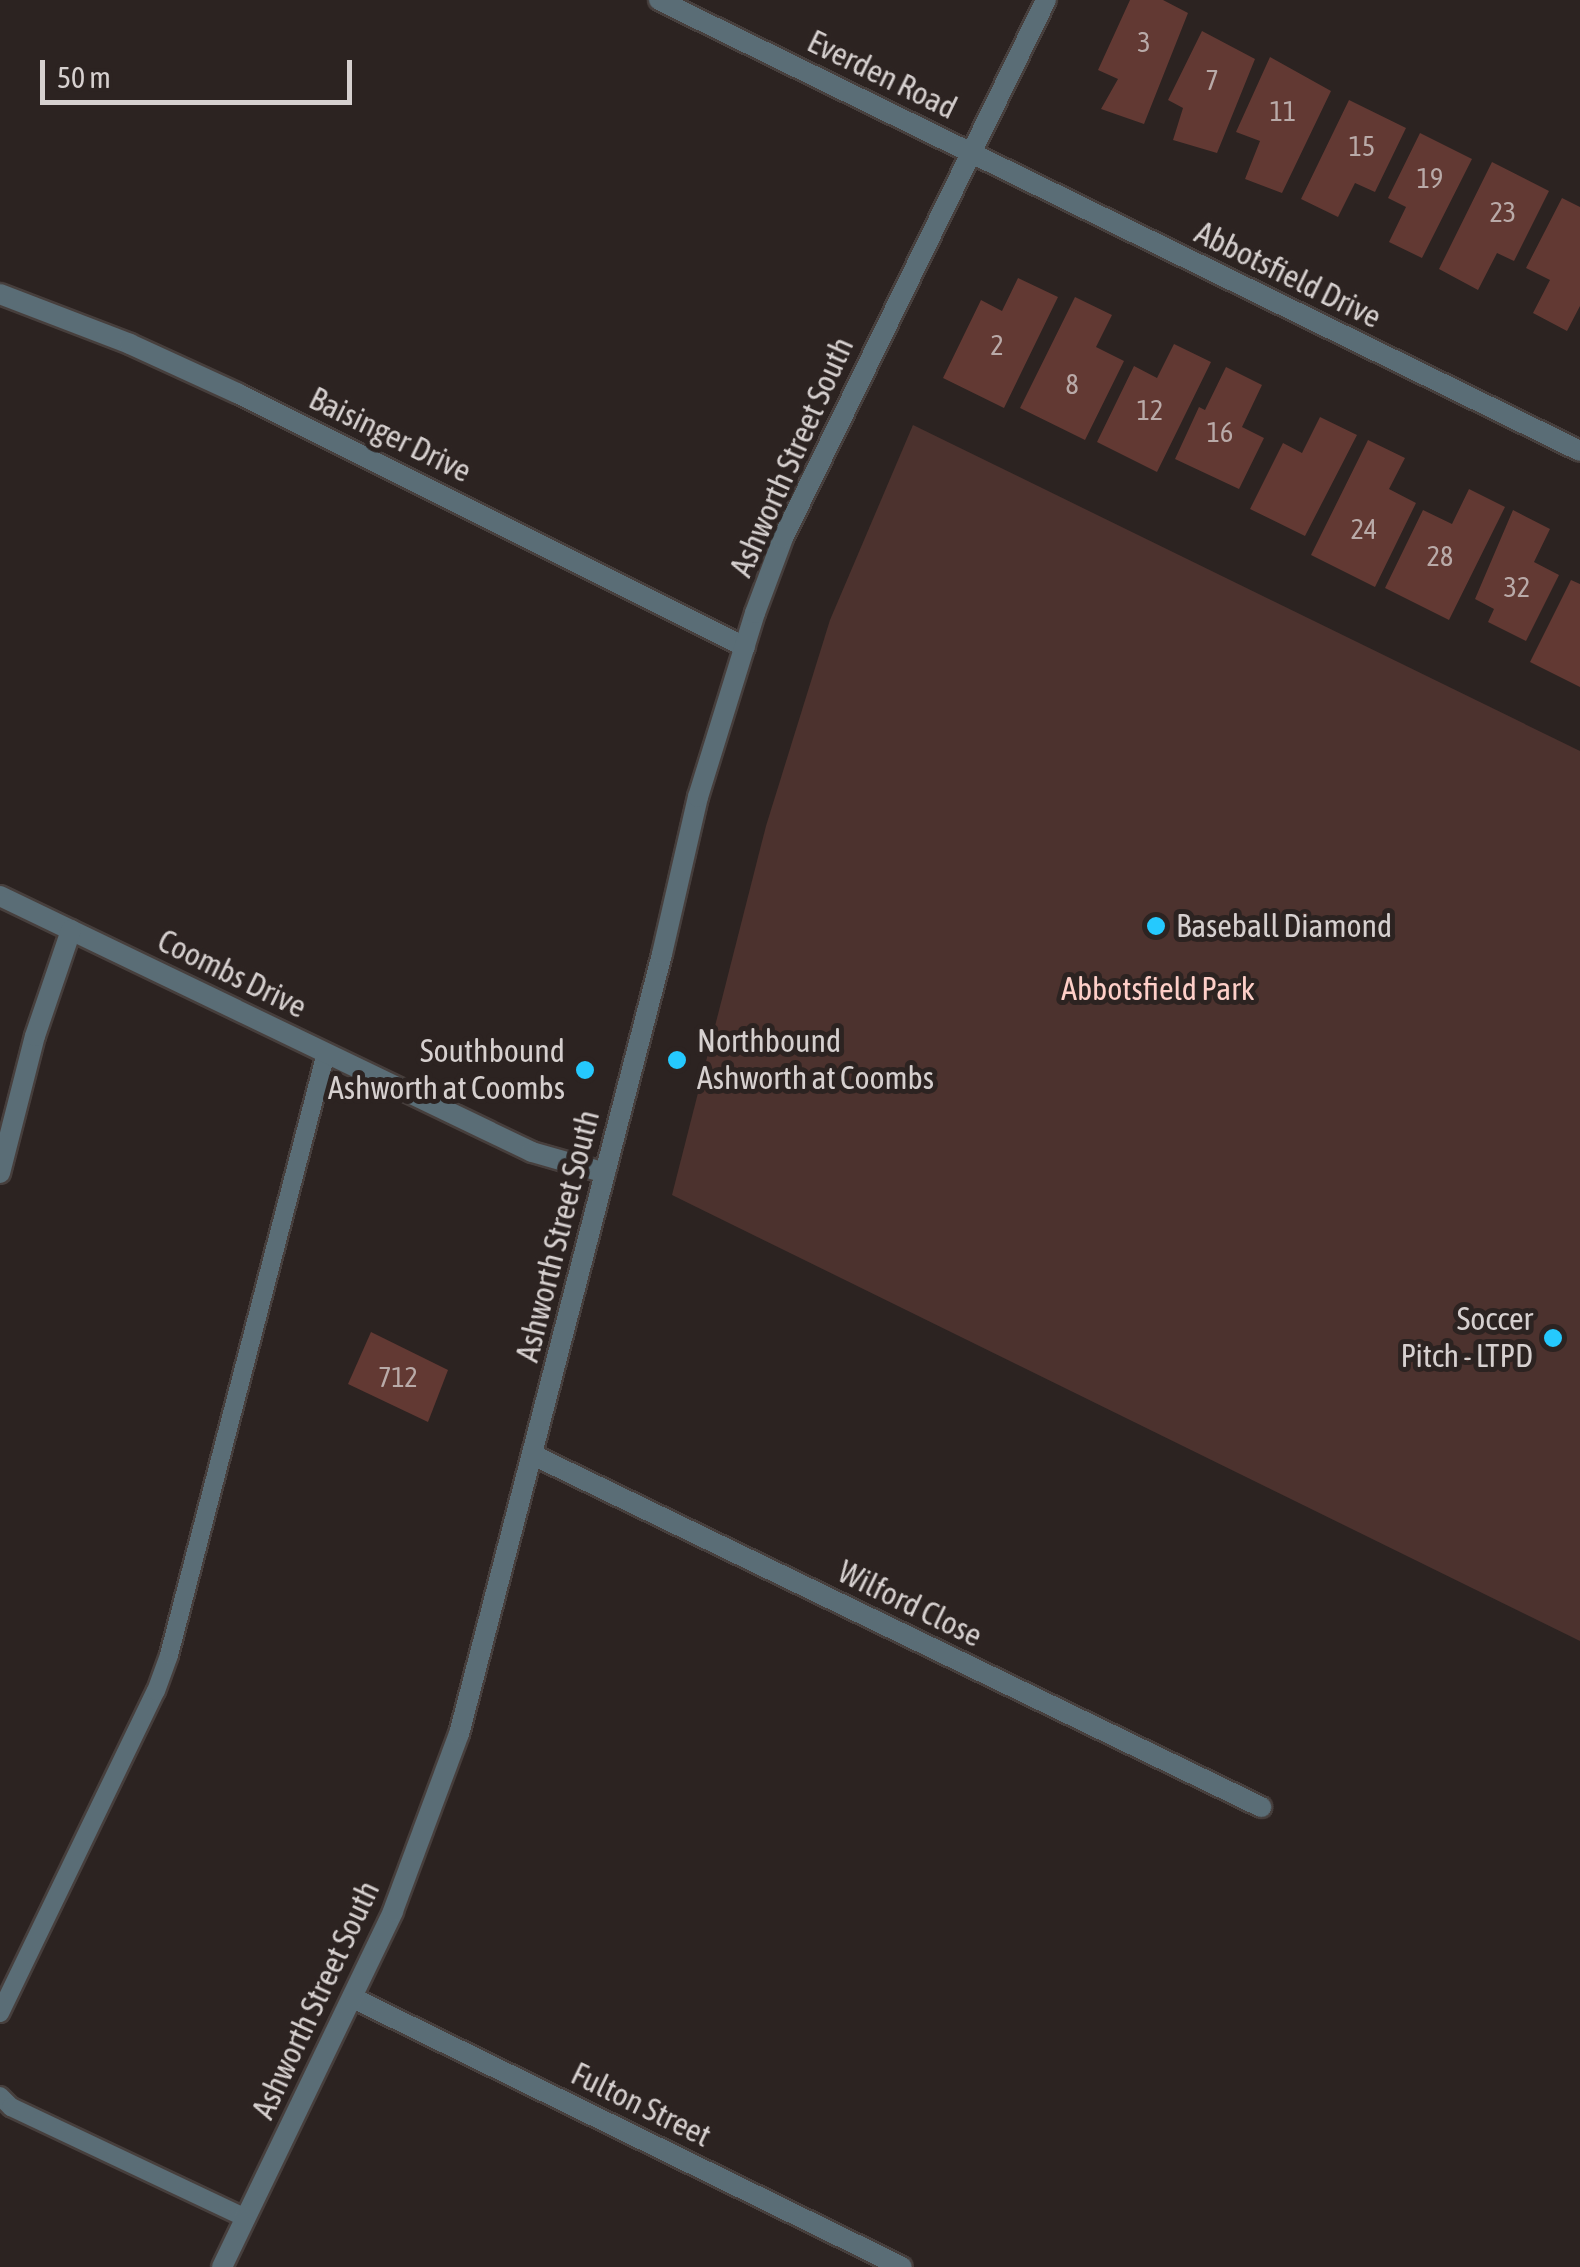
<!DOCTYPE html>
<html>
<head>
<meta charset="utf-8">
<style>
	body { margin:0 }
	#map { position:relative; width:1580px; height:2267px; overflow:hidden; background:#2c2321; font-family:"Asap Condensed",sans-serif }
	div>[style] { position:absolute }
	[style*='--x'] { left:calc(var(--x)*1px); top:calc(var(--y)*1px); width:calc(var(--w)*1px); rotate:calc(var(--a)*1deg) }
	.green>* { inset:0; background:#4c322e }
	.building>* { inset:0; background:#623933 }
	.roads { filter:drop-shadow(2px 0 #473f3d) drop-shadow(-2px 0 #473f3d) drop-shadow(0 2px #473f3d) drop-shadow(0 -2px #473f3d) }
	.lane>* { height:18px; margin:-9px; padding:0 9px; transform-origin:9px; border-radius:9px; background:#5a6d76 }
	.street>* { height:20px; margin:-10px; padding:0 10px; transform-origin:10px; border-radius:10px; background:#5a6d76 }
	.dots>* { width:28px; height:28px; translate:-50% -50%; box-sizing:border-box; border:5px solid #2c2321; border-radius:50% }
	span { translate:-50% -50%; white-space:nowrap; text-align:center; line-height:1.15; -webkit-text-stroke:10px #2c2321; paint-order:stroke }
	.number-label { font-size:28px; color:#b9aaa8 }
	.number-label span { -webkit-text-stroke-width:0 }
	.street-label { font-size:32px; color:#d6d0cf }
	.poi-label { font-size:32px; color:#d6d0cf }
	.left { translate:0 -50%; text-align:left }
	.right { translate:-100% -50%; text-align:right }
	.park-label { font-size:32px; color:#fecfc8 }
	.scale { position:absolute; left:40px; top:60px; width:312px; height:45px; box-sizing:border-box; border:5px solid #d6d0cf; border-top:0; padding-left:12px; font-size:30px; line-height:35px; white-space:nowrap; color:#d6d0cf; -webkit-text-stroke:8px #2c2321; paint-order:stroke }
</style>
</head>
<body>
<div id="map">
	<div class="green">
		<i style="clip-path:polygon(913px 425px,1580px 751px,1580px 1641px,672px 1195px,766px 826px,830px 620px)"></i>
	</div>
	<div class="building">
		<i style="clip-path:polygon(1130px 0,1163px 0,1188px 13px,1144px 124px,1101px 109px,1118px 79px,1098px 70px)"></i>
		<i style="clip-path:polygon(1202px 31px,1255px 59px,1217px 153px,1173px 140px,1183px 108px,1168px 100px)"></i>
		<i style="clip-path:polygon(1270px 57px,1331px 91px,1282px 193px,1245px 179px,1260px 141px,1236px 132px)"></i>
		<i style="clip-path:polygon(1349px 100px,1406px 128px,1375px 192px,1355px 183px,1338px 217px,1301px 199px)"></i>
		<i style="clip-path:polygon(1420px 133px,1472px 159px,1422px 258px,1389px 242px,1406px 207px,1388px 198px)"></i>
		<i style="clip-path:polygon(1492px 162px,1549px 191px,1514px 261px,1497px 253px,1478px 290px,1439px 269px)"></i>
		<i style="clip-path:polygon(1562px 198px,1580px 207px,1580px 306px,1567px 331px,1533px 313px,1550px 280px,1526px 268px)"></i>
		<i style="clip-path:polygon(1018px 278px,1058px 297px,1004px 408px,943px 378px,981px 300px,1002px 311px)"></i>
		<i style="clip-path:polygon(1075px 297px,1112px 315px,1096px 347px,1124px 361px,1085px 440px,1020px 408px)"></i>
		<i style="clip-path:polygon(1174px 344px,1211px 362px,1157px 472px,1097px 442px,1134px 366px,1157px 378px)"></i>
		<i style="clip-path:polygon(1226px 367px,1262px 385px,1242px 427px,1264px 438px,1239px 489px,1175px 459px,1199px 407px,1205px 410px)"></i>
		<i style="clip-path:polygon(1320px 417px,1357px 435px,1305px 536px,1250px 509px,1283px 443px,1302px 453px)"></i>
		<i style="clip-path:polygon(1368px 440px,1405px 458px,1389px 489px,1416px 503px,1375px 587px,1311px 555px)"></i>
		<i style="clip-path:polygon(1469px 489px,1505px 507px,1449px 620px,1385px 588px,1423px 510px,1452px 524px)"></i>
		<i style="clip-path:polygon(1513px 510px,1550px 529px,1534px 562px,1559px 575px,1526px 641px,1488px 622px,1494px 609px,1475px 599px)"></i>
		<i style="clip-path:polygon(1571px 580px,1580px 584px,1580px 687px,1530px 662px)"></i>
		<i style="clip-path:polygon(371px 1332px,448px 1370px,428px 1422px,348px 1384px)"></i>
	</div>
	<div class="roads">
		<div class="lane">
			<i style="--x:0;--y:2013;--w:358;--a:-64.2"></i>
			<i style="--x:156;--y:1691;--w:38;--a:-70"></i>
			<i style="--x:169;--y:1655;--w:622;--a:-75.38"></i>
			<i style="--x:0;--y:2096;--w:16;--a:45"></i>
			<i style="--x:11;--y:2107;--w:260;--a:25.3"></i>
		</div>
		<div class="street">
			<i style="--x:659;--y:0;--w:1025;--a:26.09"></i>
			<i style="--x:0;--y:294;--w:139;--a:21"></i>
			<i style="--x:130;--y:344;--w:118;--a:24.6"></i>
			<i style="--x:237;--y:393;--w:568;--a:26.57"></i>
			<i style="--x:0;--y:896;--w:590;--a:25.7"></i>
			<i style="--x:532;--y:1152;--w:76;--a:16"></i>
			<i style="--x:0;--y:1173;--w:141;--a:-75.7"></i>
			<i style="--x:35;--y:1036;--w:112;--a:-71.2"></i>
			<i style="--x:533;--y:1455;--w:809;--a:25.8"></i>
			<i style="--x:353;--y:1998;--w:611;--a:26.1"></i>
			<i style="--x:222;--y:2267;--w:395;--a:-64.3"></i>
			<i style="--x:393;--y:1911;--w:189;--a:-69.6"></i>
			<i style="--x:459;--y:1734;--w:806;--a:-75.41"></i>
			<i style="--x:662;--y:954;--w:161;--a:-77.1"></i>
			<i style="--x:698;--y:797;--w:193;--a:-72.8"></i>
			<i style="--x:755;--y:613;--w:80;--a:-69.5"></i>
			<i style="--x:783;--y:538;--w:599;--a:-63.95"></i>
		</div>
	</div>
	<div class="dots">
		<i style="left:1156px;top:926px;background:#25c9fe"></i>
		<i style="left:677px;top:1060px;background:#25c9fe"></i>
		<i style="left:585px;top:1070px;background:#25c9fe"></i>
		<i style="left:1553px;top:1338px;background:#25c9fe"></i>
	</div>
	<div class="number-label">
		<span style="left:1144px;top:42px">3</span>
		<span style="left:1212px;top:80px">7</span>
		<span style="left:1283px;top:111px">11</span>
		<span style="left:1362px;top:146px">15</span>
		<span style="left:1430px;top:178px">19</span>
		<span style="left:1503px;top:212px">23</span>
		<span style="left:997px;top:345px">2</span>
		<span style="left:1072px;top:384px">8</span>
		<span style="left:1150px;top:410px">12</span>
		<span style="left:1220px;top:432px">16</span>
		<span style="left:1364px;top:529px">24</span>
		<span style="left:1440px;top:556px">28</span>
		<span style="left:1517px;top:587px">32</span>
		<span style="left:398px;top:1377px">712</span>
	</div>
	<div class="street-label">
		<span style="left:882px;top:75px;rotate:26deg">Everden Road</span>
		<span style="left:1288px;top:275px;rotate:26deg">Abbotsfield Drive</span>
		<span style="left:390px;top:435px;rotate:26deg">Baisinger Drive</span>
		<span style="left:792px;top:457px;rotate:-66deg">Ashworth Street South</span>
		<span style="left:232px;top:974px;rotate:26deg">Coombs Drive</span>
		<span style="left:558px;top:1236px;rotate:-76deg">Ashworth Street South</span>
		<span style="left:910px;top:1604px;rotate:26deg">Wilford Close</span>
		<span style="left:316px;top:2000px;rotate:-65deg">Ashworth Street South</span>
		<span style="left:641px;top:2105px;rotate:26deg">Fulton Street</span>
	</div>
	<div class="poi-label">
		<span class="left" style="left:1176px;top:926px">Baseball Diamond</span>
		<span class="left" style="left:697px;top:1060px">Northbound<br>Ashworth at Coombs</span>
		<span class="right" style="left:565px;top:1070px">Southbound<br>Ashworth at Coombs</span>
		<span class="right" style="left:1533px;top:1338px">Soccer<br>Pitch - LTPD</span>
	</div>
	<div class="park-label">
		<span style="left:1158px;top:989px">Abbotsfield Park</span>
	</div>
	<div class="scale">50 m</div>
</div>
</body>
</html>
